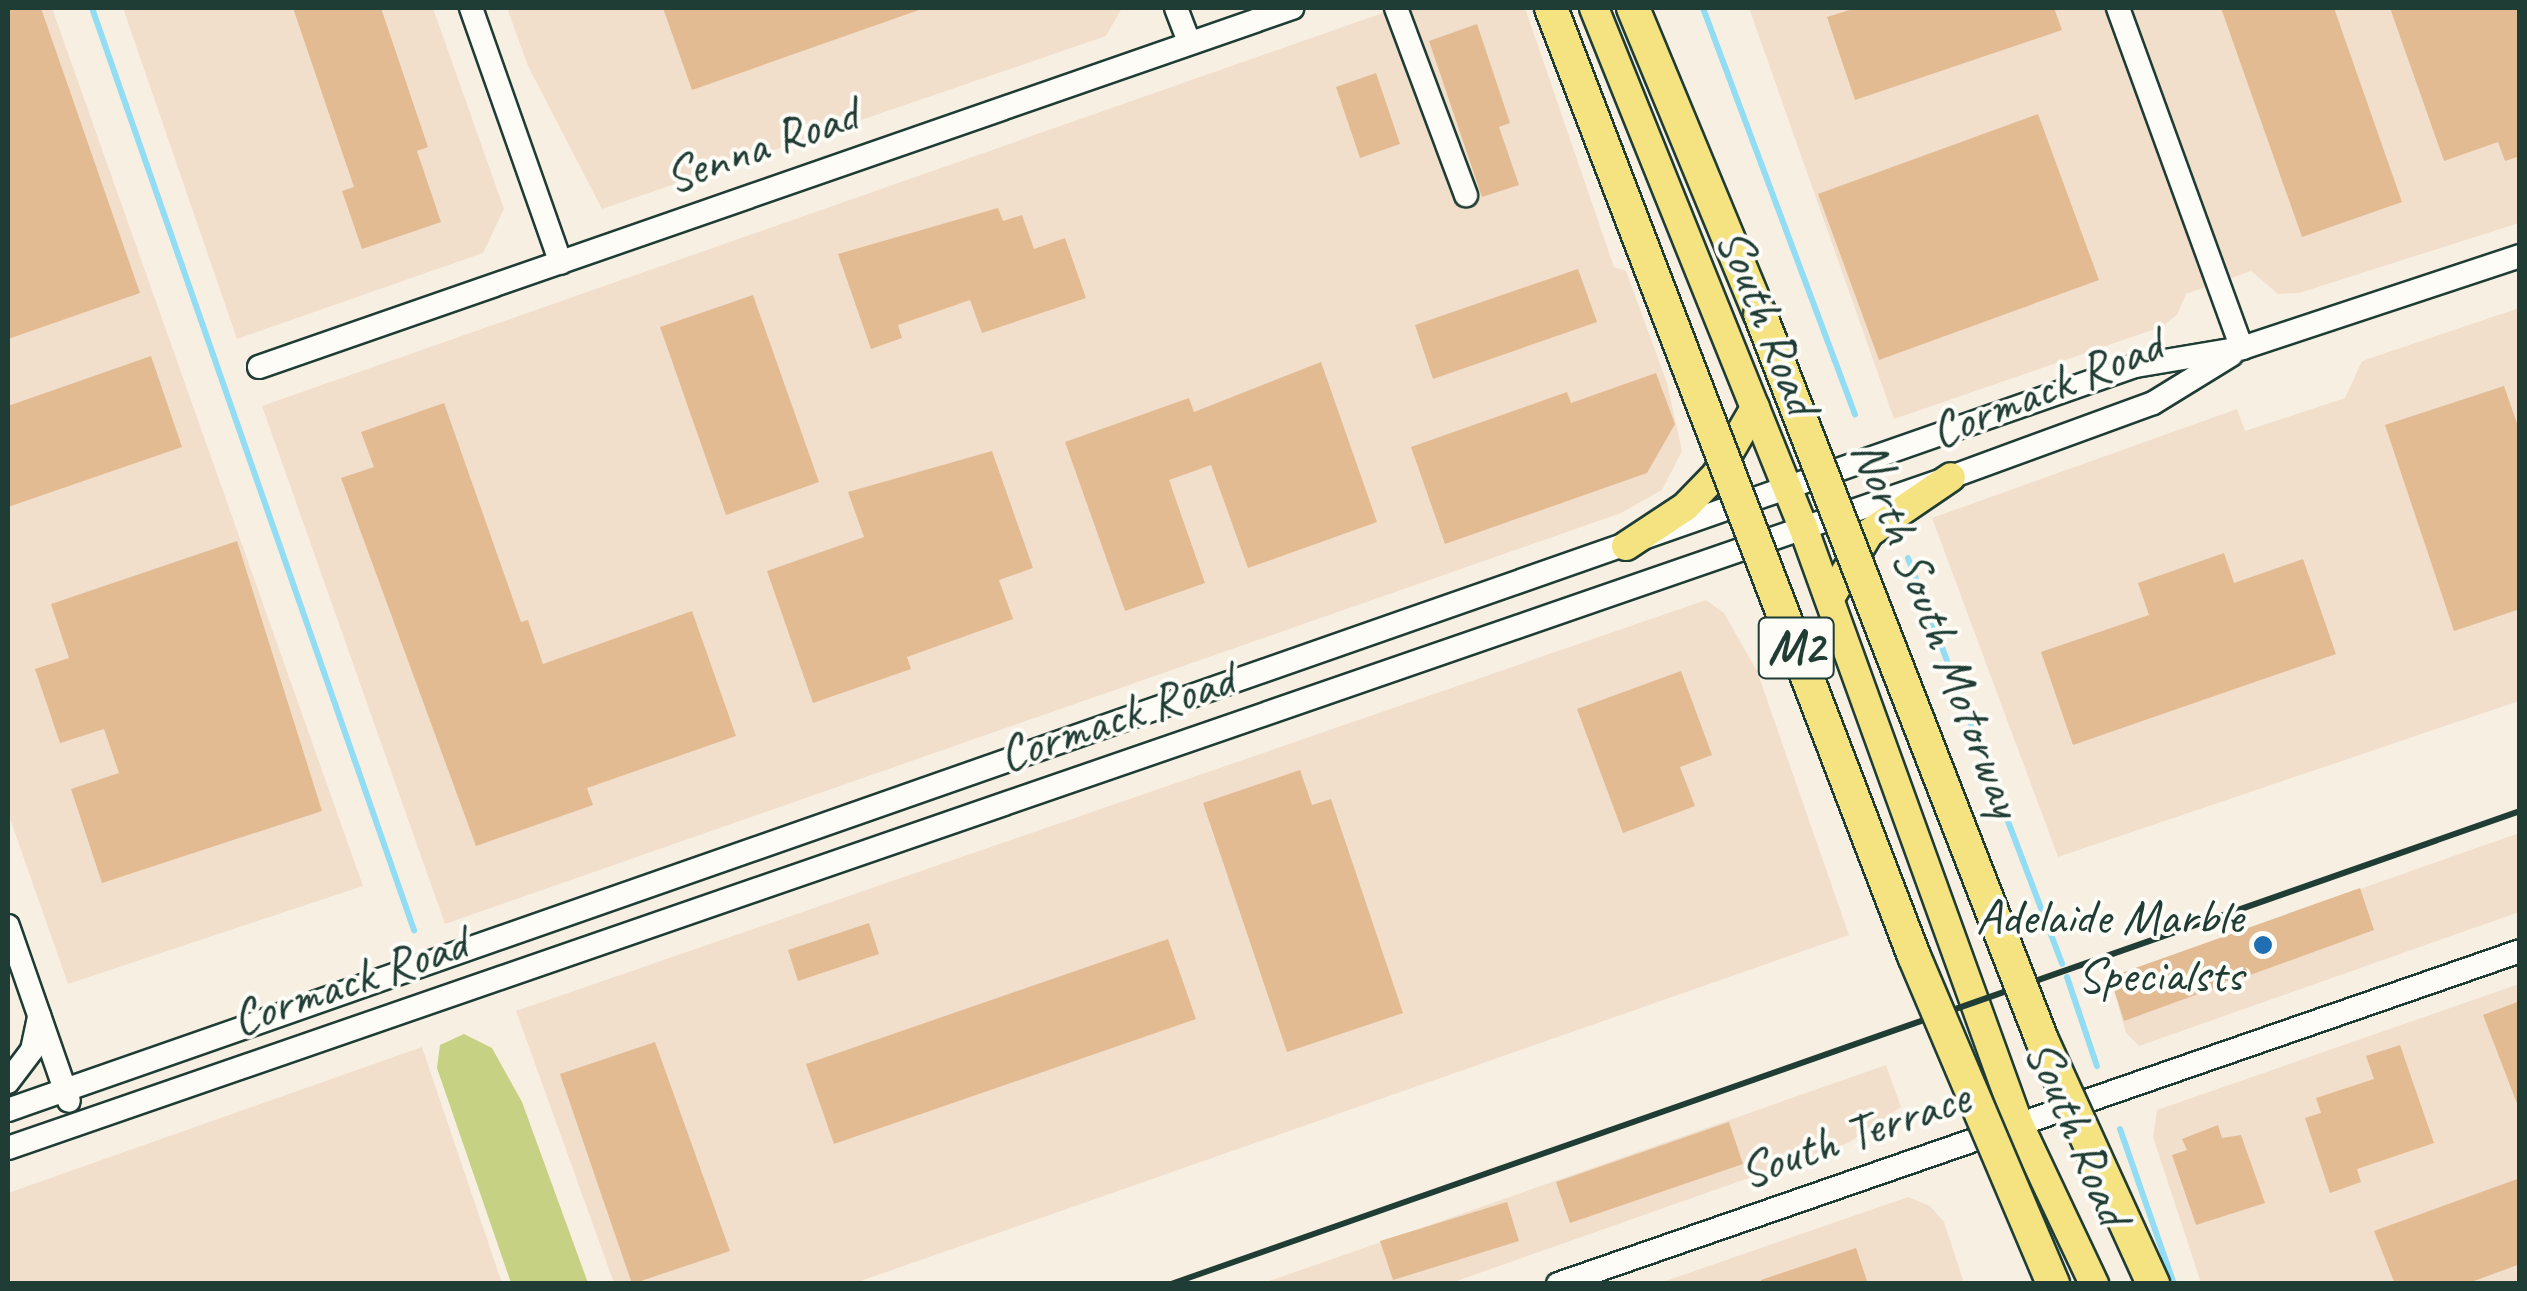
<!DOCTYPE html>
<html>
<head>
<meta charset="utf-8">
<style>
	body { margin:0 }
	#map { position:relative; width:2527px; height:1291px; overflow:hidden; background:#f8efe3; font-family:Caveat,sans-serif }
	div>[style] { position:absolute }
	[style*='--x'] { left:calc(var(--x)*1px); top:calc(var(--y)*1px); width:calc(var(--w)*1px); rotate:calc(var(--a)*1deg) }
	.built>* { inset:0; background:#f1dfcb }
	.green>* { inset:0; background:#c6d184 }
	.stream>* { height:6px; margin:-3px; padding:0 3px; transform-origin:3px; border-radius:3px; background:#92ddf3 }
	.building>* { inset:0; background:#e2bb93 }
	.roads { filter:drop-shadow(2px 0 #1f3d34) drop-shadow(-2px 0 #1f3d34) drop-shadow(0 2px #1f3d34) drop-shadow(0 -2px #1f3d34) }
	.minor>* { height:22px; margin:-11px; padding:0 11px; transform-origin:11px; border-radius:11px; background:#fdfcf7 }
	.major>* { height:28px; margin:-14px; padding:0 14px; transform-origin:14px; border-radius:14px; background:#f5e381 }
	.highway>* { height:32px; margin:-16px; padding:0 16px; transform-origin:16px; border-radius:16px; background:#f5e381 }
	.rail>* { height:6px; margin:-3px; padding:0 3px; transform-origin:3px; border-radius:3px; background:#1f3d34 }
	.bridges { filter:drop-shadow(2px 0 #1f3d34) drop-shadow(-2px 0 #1f3d34) drop-shadow(0 2px #1f3d34) drop-shadow(0 -2px #1f3d34) }
	.highway-bridge>* { height:32px; margin:-16px; padding:0 16px; transform-origin:16px; border-radius:16px; background:#f5e381 }
	.dots>* { width:28px; height:28px; translate:-50% -50%; box-sizing:border-box; border:5px solid #fdfcf7; border-radius:50% }
	span { translate:-50% -50%; white-space:nowrap; text-align:center; line-height:1.15; -webkit-text-stroke:8px #fdfcf7; paint-order:stroke }
	.shield-label span { padding:2px 8px; background:#fdfcf7; border:2px solid; border-radius:8px; -webkit-text-stroke-width:0 }
	.shield-label { font-size:48px; color:#1f3d34; font-weight:700 }
	.street-label { font-size:50px; color:#1f3d34 }
	.poi-label { font-size:50px; color:#1f3d34 }
	.right { translate:-100% -50%; text-align:right }
	.frame { position:absolute; inset:0; border:10px solid #1f3d34; pointer-events:none }
</style>
</head>
<body>
<div id="map">
	<div class="built">
		<i style="clip-path:polygon(8px 8px,52px 8px,363px 886px,68px 984px,8px 813px)"></i>
		<i style="clip-path:polygon(123px 8px,433px 8px,504px 209px,483px 253px,237px 339px)"></i>
		<i style="clip-path:polygon(507px 8px,1122px 8px,1106px 36px,602px 209px,528px 66px)"></i>
		<i style="clip-path:polygon(1397px 8px,1525px 8px,1614px 267px,1626px 271px,1667px 383px,1682px 451px,1662px 490px,1621px 513px,445px 924px,262px 406px)"></i>
		<i style="clip-path:polygon(1749px 8px,2519px 8px,2519px 223px,2299px 293px,2278px 294px,2251px 271px,2186px 294px,2177px 315px,2161px 327px,1894px 419px)"></i>
		<i style="clip-path:polygon(2519px 308px,2519px 701px,2058px 857px,1932px 518px,2237px 409px,2245px 431px,2345px 398px,2362px 361px)"></i>
		<i style="clip-path:polygon(1706px 600px,1724px 613px,1757px 671px,1849px 935px,855px 1283px,614px 1283px,516px 1011px)"></i>
		<i style="clip-path:polygon(2519px 833px,2519px 912px,2139px 1046px,2126px 1033px,2110px 977px)"></i>
		<i style="clip-path:polygon(2519px 984px,2519px 1283px,2201px 1283px,2153px 1137px,2157px 1110px)"></i>
		<i style="clip-path:polygon(422px 1047px,502px 1283px,8px 1283px,8px 1193px)"></i>
		<i style="clip-path:polygon(1886px 1065px,1901px 1107px,1848px 1143px,1451px 1283px,1261px 1284px)"></i>
		<i style="clip-path:polygon(1908px 1197px,1930px 1206px,1944px 1222px,1964px 1283px,1657px 1284px)"></i>
	</div>
	<div class="green">
		<i style="clip-path:polygon(464px 1034px,492px 1048px,522px 1102px,588px 1283px,511px 1283px,437px 1068px,440px 1045px)"></i>
	</div>
	<div class="stream">
		<i style="--x:92;--y:8;--w:977;--a:70.75"></i>
		<i style="--x:1703;--y:8;--w:434;--a:69.5"></i>
		<i style="--x:1908;--y:558;--w:434;--a:69.2"></i>
		<i style="--x:2067;--y:977;--w:94;--a:71.4"></i>
		<i style="--x:2120;--y:1129;--w:164;--a:70.8"></i>
	</div>
	<div class="building">
		<i style="clip-path:polygon(8px 8px,41px 8px,140px 293px,8px 339px)"></i>
		<i style="clip-path:polygon(293px 8px,381px 8px,428px 147px,417px 151px,441px 222px,362px 249px,342px 191px,354px 187px)"></i>
		<i style="clip-path:polygon(663px 8px,918px 8px,919px 10px,692px 90px)"></i>
		<i style="clip-path:polygon(1856px 8px,2054px 8px,2062px 30px,1855px 100px,1827px 17px)"></i>
		<i style="clip-path:polygon(2221px 8px,2334px 8px,2402px 202px,2302px 237px)"></i>
		<i style="clip-path:polygon(2390px 8px,2520px 8px,2520px 156px,2505px 161px,2498px 142px,2444px 161px)"></i>
		<i style="clip-path:polygon(1477px 24px,1510px 123px,1499px 127px,1519px 185px,1482px 197px,1429px 41px)"></i>
		<i style="clip-path:polygon(1376px 73px,1400px 144px,1360px 158px,1336px 87px)"></i>
		<i style="clip-path:polygon(2038px 114px,2099px 280px,1879px 360px,1818px 194px)"></i>
		<i style="clip-path:polygon(998px 208px,1003px 221px,1022px 215px,1034px 249px,1065px 238px,1086px 298px,982px 333px,970px 300px,898px 325px,902px 338px,871px 349px,838px 254px)"></i>
		<i style="clip-path:polygon(1578px 269px,1597px 322px,1433px 379px,1415px 325px)"></i>
		<i style="clip-path:polygon(753px 295px,819px 482px,726px 515px,660px 327px)"></i>
		<i style="clip-path:polygon(151px 356px,182px 447px,8px 507px,8px 406px)"></i>
		<i style="clip-path:polygon(1321px 362px,1377px 522px,1248px 568px,1211px 465px,1169px 480px,1205px 583px,1125px 611px,1065px 442px,1189px 398px,1194px 412px)"></i>
		<i style="clip-path:polygon(1656px 373px,1675px 424px,1647px 473px,1445px 544px,1411px 447px,1567px 392px,1571px 403px)"></i>
		<i style="clip-path:polygon(2504px 386px,2520px 432px,2520px 609px,2454px 631px,2385px 425px)"></i>
		<i style="clip-path:polygon(444px 403px,521px 622px,528px 620px,543px 664px,692px 611px,736px 736px,587px 788px,593px 805px,476px 846px,341px 478px,374px 467px,361px 432px)"></i>
		<i style="clip-path:polygon(992px 451px,1033px 568px,999px 580px,1013px 619px,907px 657px,911px 669px,813px 703px,767px 571px,864px 537px,848px 492px)"></i>
		<i style="clip-path:polygon(237px 541px,322px 811px,102px 883px,71px 789px,119px 773px,104px 729px,60px 743px,35px 669px,69px 658px,51px 604px)"></i>
		<i style="clip-path:polygon(2224px 553px,2234px 583px,2303px 559px,2336px 654px,2073px 745px,2041px 652px,2149px 615px,2138px 583px)"></i>
		<i style="clip-path:polygon(1681px 671px,1712px 755px,1680px 767px,1695px 806px,1623px 833px,1577px 709px)"></i>
		<i style="clip-path:polygon(1300px 770px,1312px 805px,1331px 799px,1403px 1013px,1287px 1052px,1203px 803px)"></i>
		<i style="clip-path:polygon(2360px 888px,2374px 930px,2124px 1021px,2110px 977px)"></i>
		<i style="clip-path:polygon(869px 923px,879px 954px,798px 981px,788px 950px)"></i>
		<i style="clip-path:polygon(1168px 939px,1196px 1019px,834px 1144px,806px 1064px)"></i>
		<i style="clip-path:polygon(2520px 1001px,2520px 1106px,2518px 1106px,2483px 1015px)"></i>
		<i style="clip-path:polygon(655px 1042px,730px 1251px,632px 1284px,560px 1074px)"></i>
		<i style="clip-path:polygon(2400px 1045px,2434px 1143px,2357px 1169px,2361px 1182px,2330px 1193px,2305px 1118px,2321px 1113px,2316px 1098px,2374px 1079px,2366px 1056px)"></i>
		<i style="clip-path:polygon(1729px 1122px,1743px 1164px,1570px 1223px,1556px 1182px)"></i>
		<i style="clip-path:polygon(2218px 1125px,2222px 1138px,2241px 1135px,2265px 1203px,2196px 1225px,2172px 1155px,2187px 1150px,2182px 1139px)"></i>
		<i style="clip-path:polygon(2520px 1178px,2520px 1264px,2466px 1284px,2395px 1284px,2374px 1231px)"></i>
		<i style="clip-path:polygon(1507px 1202px,1519px 1241px,1393px 1280px,1380px 1241px)"></i>
		<i style="clip-path:polygon(1856px 1248px,1868px 1284px,1762px 1284px,1761px 1280px)"></i>
	</div>
	<div class="roads">
		<div class="minor">
			<i style="--x:471;--y:8;--w:270;--a:70.6"></i>
			<i style="--x:1176;--y:8;--w:36;--a:69"></i>
			<i style="--x:1396;--y:8;--w:200;--a:69.5"></i>
			<i style="--x:2118;--y:8;--w:362;--a:70"></i>
			<i style="--x:259;--y:367;--w:1094;--a:-19.16"></i>
			<i style="--x:8;--y:926;--w:185;--a:70.8"></i>
			<i style="--x:8;--y:1082;--w:40;--a:-53"></i>
			<i style="--x:32;--y:1050;--w:35;--a:-78"></i>
			<i style="--x:8;--y:1110;--w:2253;--a:-19.28"></i>
			<i style="--x:2135;--y:366;--w:109;--a:-9.5"></i>
			<i style="--x:2242;--y:348;--w:293;--a:-18.3"></i>
			<i style="--x:8;--y:1148;--w:2056;--a:-19.05"></i>
			<i style="--x:1951;--y:477;--w:215;--a:-20.1"></i>
			<i style="--x:2153;--y:403;--w:92;--a:-31.6"></i>
			<i style="--x:1558;--y:1284;--w:1018;--a:-19.09"></i>
		</div>
		<div class="major">
			<i style="--x:1594;--y:8;--w:560;--a:68.07"></i>
			<i style="--x:1803;--y:527;--w:636;--a:70.14"></i>
			<i style="--x:2019;--y:1125;--w:176;--a:64.7"></i>
			<i style="--x:1626;--y:546;--w:71;--a:-33.5"></i>
			<i style="--x:1685;--y:507;--w:45;--a:-45.9"></i>
			<i style="--x:1716;--y:475;--w:78;--a:-59.8"></i>
			<i style="--x:1830;--y:598;--w:76;--a:-59"></i>
			<i style="--x:1869;--y:533;--w:99;--a:-34.3"></i>
		</div>
		<div class="highway">
			<i style="--x:1633;--y:8;--w:331;--a:67.5"></i>
		</div>
	</div>
	<div class="rail">
		<i style="--x:1171;--y:1284;--w:1430;--a:-19.32"></i>
	</div>
	<div class="bridges">
		<div class="highway-bridge">
			<i style="--x:1551;--y:8;--w:1015;--a:69.05"></i>
			<i style="--x:1914;--y:956;--w:356;--a:67"></i>
			<i style="--x:1760;--y:314;--w:779;--a:68.77"></i>
			<i style="--x:2042;--y:1040;--w:268;--a:65.5"></i>
		</div>
	</div>
	<div class="dots">
		<i style="left:2263px;top:945px;background:#1f6fb2"></i>
	</div>
	<div class="shield-label">
		<span style="left:1796px;top:648px">M2</span>
	</div>
	<div class="street-label">
		<span style="left:761px;top:145px;rotate:-19deg">Senna Road</span>
		<span style="left:1768px;top:321px;rotate:68deg">South Road</span>
		<span style="left:2046px;top:388px;rotate:-22deg">Cormack Road</span>
		<span style="left:1938px;top:628px;rotate:69deg">North South Motorway</span>
		<span style="left:1116px;top:717px;rotate:-19deg">Cormack Road</span>
		<span style="left:349px;top:981px;rotate:-19deg">Cormack Road</span>
		<span style="left:2078px;top:1132px;rotate:67deg">South Road</span>
		<span style="left:1854px;top:1134px;rotate:-19deg">South Terrace</span>
	</div>
	<div class="poi-label">
		<span class="right" style="left:2243px;top:945px">Adelaide Marble<br>Specialsts</span>
	</div>
	<div class="frame"></div>
</div>
</body>
</html>
